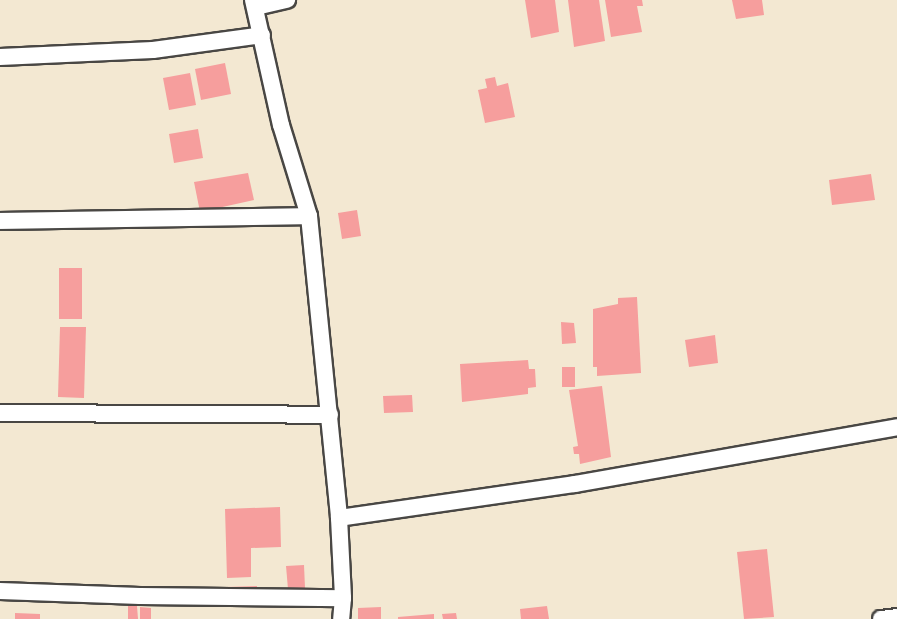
<!DOCTYPE html>
<html>
<head>
<meta charset="utf-8">
<style>
	body { margin:0 }
	#map { position:relative; width:897px; height:619px; overflow:hidden; background:#f3e8d2; font-family:Kalam,sans-serif }
	div>[style] { position:absolute }
	[style*='--x'] { left:calc(var(--x)*1px); top:calc(var(--y)*1px); width:calc(var(--w)*1px); rotate:calc(var(--a)*1deg) }
	.building>* { inset:0; background:#f69e9d }
	.roads { filter:drop-shadow(2px 0 #494744) drop-shadow(-2px 0 #494744) drop-shadow(0 2px #494744) drop-shadow(0 -2px #494744) }
	.street>* { height:16px; margin:-8px; padding:0 8px; transform-origin:8px; border-radius:8px; background:#fff }
	span { translate:-50% -50%; white-space:nowrap; text-align:center; line-height:1.15; -webkit-text-stroke:6px #f7f3e8; paint-order:stroke }
</style>
</head>
<body>
<div id="map">
	<div class="building">
		<i style="clip-path:polygon(525px 0,555px 0,559px 32px,531px 38px)"></i>
		<i style="clip-path:polygon(568px 0,599px 0,605px 41px,574px 47px)"></i>
		<i style="clip-path:polygon(605px 0,642px 0,643px 6px,637px 6px,642px 32px,611px 37px)"></i>
		<i style="clip-path:polygon(732px 0,762px 0,764px 15px,736px 19px)"></i>
		<i style="clip-path:polygon(225px 63px,231px 94px,201px 100px,195px 69px)"></i>
		<i style="clip-path:polygon(190px 73px,196px 105px,169px 110px,163px 78px)"></i>
		<i style="clip-path:polygon(495px 77px,497px 86px,508px 83px,515px 117px,485px 123px,478px 90px,487px 88px,485px 79px)"></i>
		<i style="clip-path:polygon(198px 129px,203px 158px,174px 163px,169px 134px)"></i>
		<i style="clip-path:polygon(248px 173px,254px 200px,200px 212px,194px 182px)"></i>
		<i style="clip-path:polygon(871px 174px,875px 200px,832px 205px,829px 180px)"></i>
		<i style="clip-path:polygon(357px 210px,361px 236px,342px 239px,338px 213px)"></i>
		<i style="clip-path:polygon(59px 268px,82px 268px,82px 319px,59px 319px)"></i>
		<i style="clip-path:polygon(637px 297px,641px 373px,597px 376px,597px 367px,593px 367px,593px 309px,618px 304px,618px 298px)"></i>
		<i style="clip-path:polygon(561px 322px,574px 323px,576px 343px,562px 344px)"></i>
		<i style="clip-path:polygon(60px 327px,86px 327px,84px 398px,58px 397px)"></i>
		<i style="clip-path:polygon(715px 335px,718px 363px,689px 367px,685px 340px)"></i>
		<i style="clip-path:polygon(528px 360px,529px 369px,535px 369px,536px 387px,528px 388px,528px 394px,462px 402px,460px 364px)"></i>
		<i style="clip-path:polygon(562px 367px,575px 367px,575px 387px,562px 387px)"></i>
		<i style="clip-path:polygon(602px 386px,611px 457px,580px 464px,579px 454px,574px 454px,573px 447px,578px 446px,569px 390px)"></i>
		<i style="clip-path:polygon(412px 395px,413px 412px,384px 413px,383px 396px)"></i>
		<i style="clip-path:polygon(280px 507px,281px 547px,251px 548px,251px 577px,227px 578px,225px 509px)"></i>
		<i style="clip-path:polygon(767px 549px,774px 617px,744px 619px,737px 552px)"></i>
		<i style="clip-path:polygon(304px 565px,305px 588px,288px 589px,286px 566px)"></i>
		<i style="clip-path:polygon(257px 586px,257px 594px,226px 595px,226px 587px)"></i>
		<i style="clip-path:polygon(128px 606px,137px 606px,138px 619px,128px 619px)"></i>
		<i style="clip-path:polygon(547px 606px,549px 619px,521px 619px,520px 609px)"></i>
		<i style="clip-path:polygon(140px 607px,151px 608px,151px 619px,140px 619px)"></i>
		<i style="clip-path:polygon(381px 607px,381px 619px,358px 619px,358px 608px)"></i>
		<i style="clip-path:polygon(15px 613px,40px 614px,40px 619px,15px 619px)"></i>
		<i style="clip-path:polygon(456px 613px,457px 619px,443px 619px,442px 614px)"></i>
		<i style="clip-path:polygon(434px 614px,434px 619px,398px 619px,398px 617px)"></i>
	</div>
	<div class="roads">
		<div class="street">
			<i style="--x:253;--y:0;--w:128;--a:77.4"></i>
			<i style="--x:281;--y:125;--w:95;--a:72.9"></i>
			<i style="--x:309;--y:216;--w:303;--a:84.3"></i>
			<i style="--x:339;--y:518;--w:80;--a:87.1"></i>
			<i style="--x:343;--y:598;--w:21;--a:95"></i>
			<i style="--x:256;--y:7;--w:32;--a:-13"></i>
			<i style="--x:0;--y:57;--w:153;--a:-2.6"></i>
			<i style="--x:153;--y:50;--w:110;--a:-7.8"></i>
			<i style="--x:0;--y:221;--w:309;--a:-0.9"></i>
			<i style="--x:0;--y:413;--w:330;--a:0.3"></i>
			<i style="--x:339;--y:518;--w:238;--a:-8.2"></i>
			<i style="--x:575;--y:484;--w:327;--a:-10"></i>
			<i style="--x:0;--y:591;--w:140;--a:2"></i>
			<i style="--x:140;--y:596;--w:203;--a:0.6"></i>
			<i style="--x:881;--y:619;--w:16;--a:-7"></i>
		</div>
	</div>
</div>
</body>
</html>
